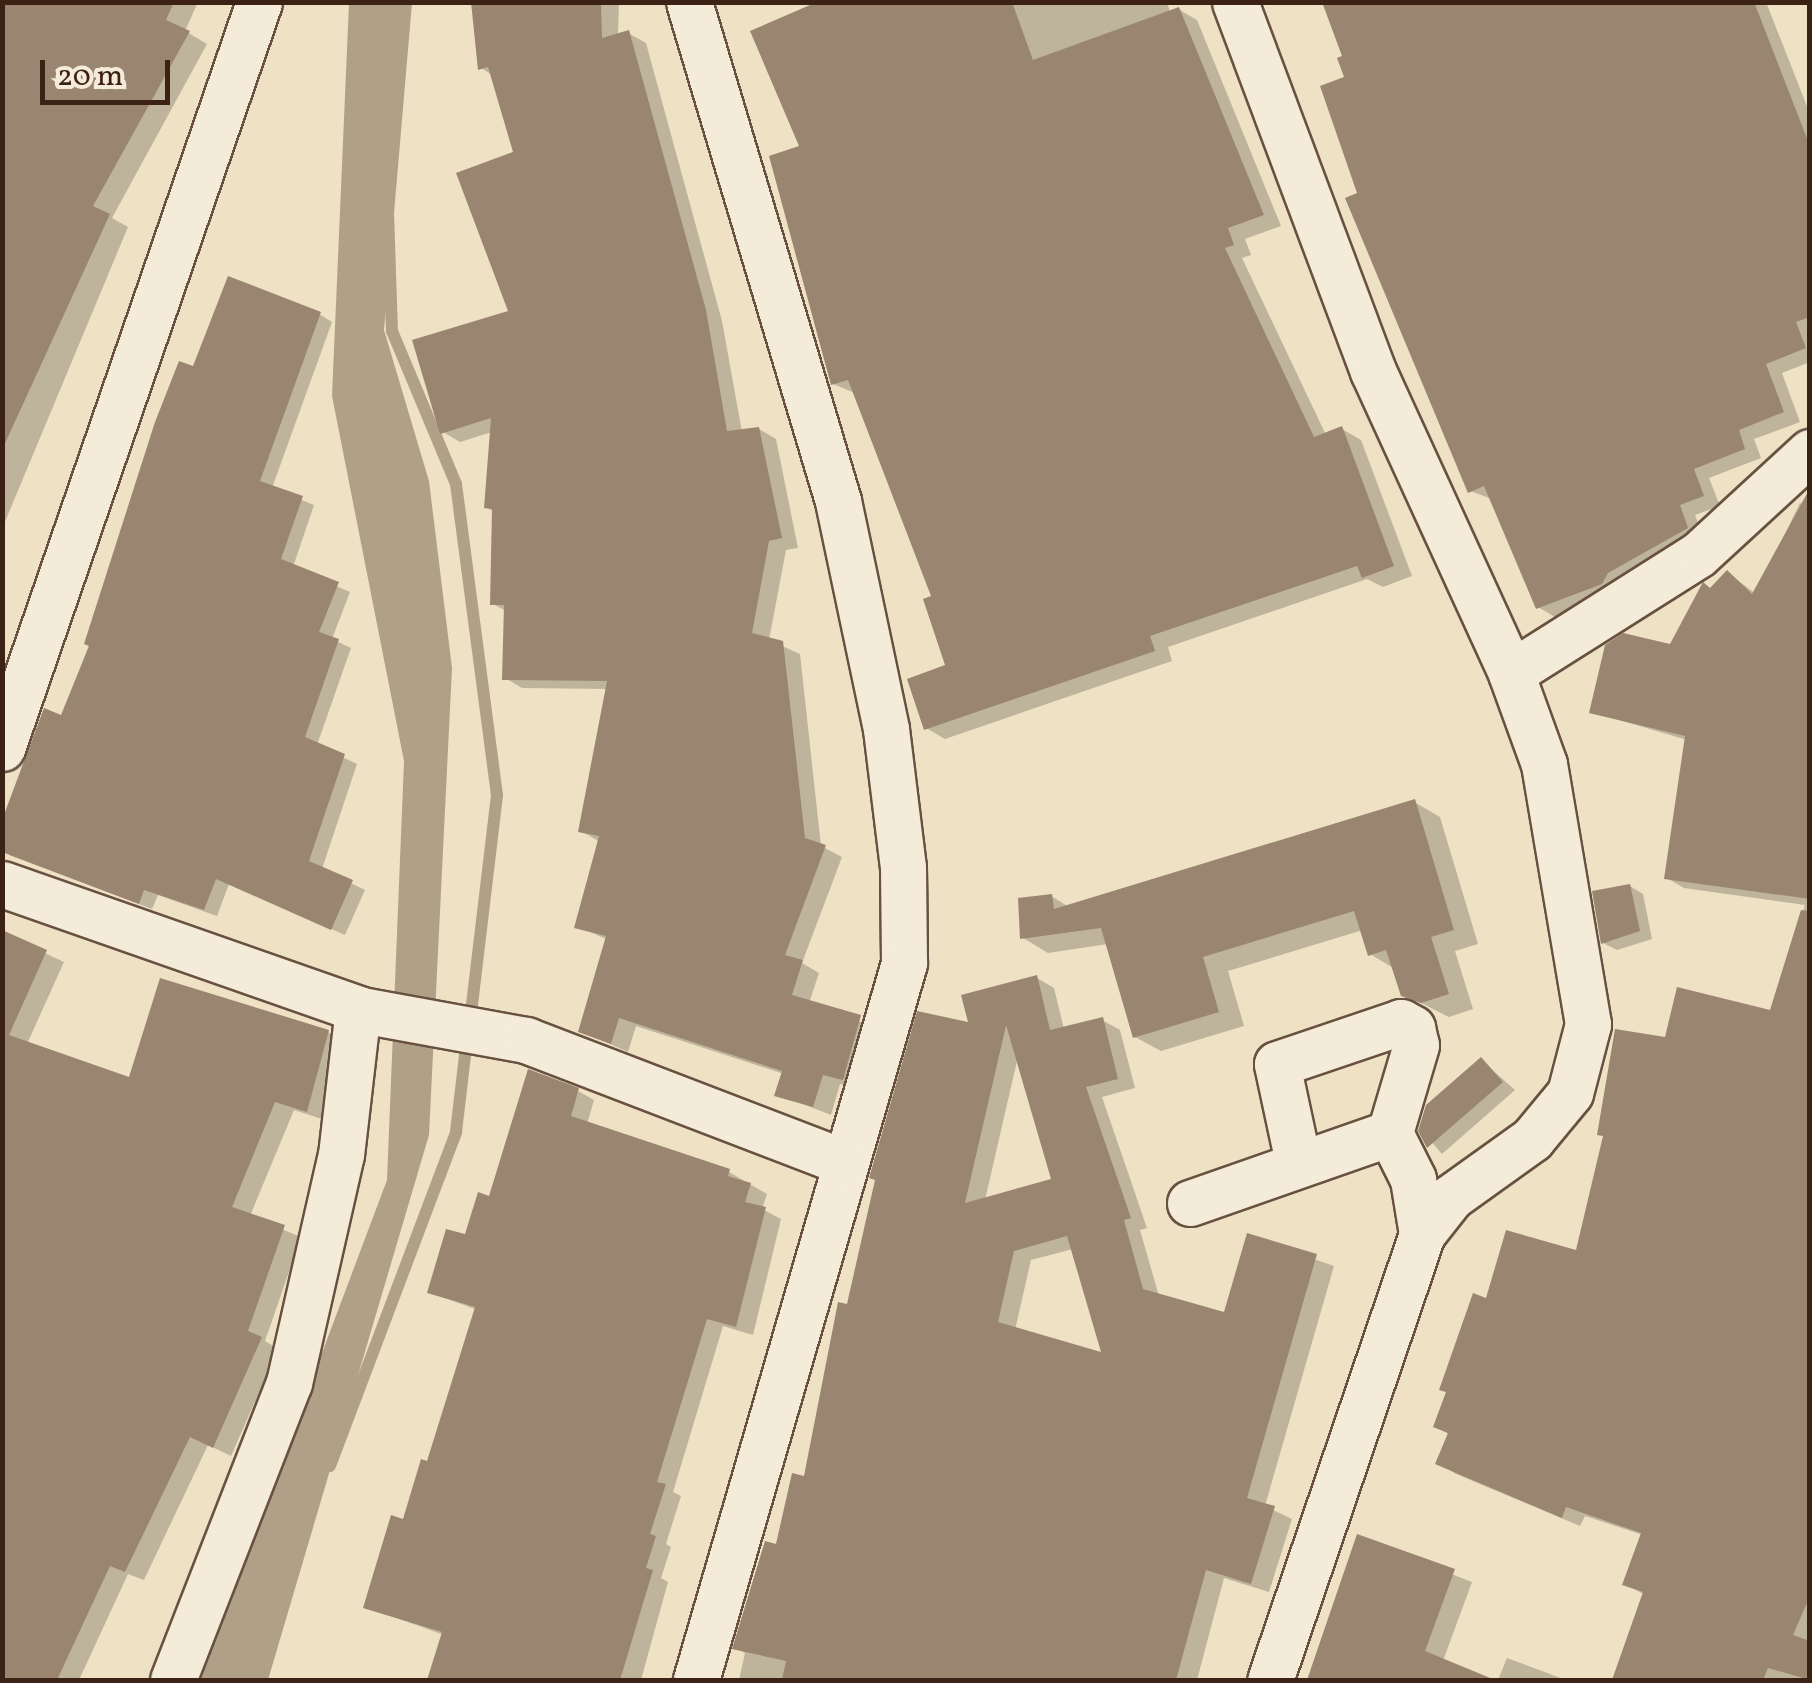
<!DOCTYPE html>
<html>
<head>
<meta charset="utf-8">
<style>
	body { margin:0 }
	#map { position:relative; width:1812px; height:1683px; overflow:hidden; background:#eee1c4; font-family:Vollkorn,serif }
	div>[style] { position:absolute }
	[style*='--x'] { left:calc(var(--x)*1px); top:calc(var(--y)*1px); width:calc(var(--w)*1px); rotate:calc(var(--a)*1deg) }
	.water>* { inset:0; background:#b1a088 }
	.shadow>* { inset:0; background:#0003 }
	.stream>* { height:12px; margin:-6px; padding:0 6px; transform-origin:6px; border-radius:6px; background:#b1a088 }
	.building>* { inset:0; background:#998570 }
	.roads { filter:drop-shadow(2px 0 #685141) drop-shadow(-2px 0 #685141) drop-shadow(0 2px #685141) drop-shadow(0 -2px #685141) }
	.street>* { height:45px; margin:-22.5px; padding:0 22.5px; transform-origin:22.5px; border-radius:22.5px; background:#f4ecd9 }
	span { translate:-50% -50%; white-space:nowrap; text-align:center; line-height:1.15; -webkit-text-stroke:10px #f4ecd9; paint-order:stroke }
	.frame { position:absolute; inset:0; border:5px solid #3c2115; pointer-events:none }
	.scale { position:absolute; left:40px; top:60px; width:130px; height:45px; box-sizing:border-box; border:5px solid #3c2115; border-top:0; padding-left:12px; font-size:30px; line-height:35px; white-space:nowrap; color:#3c2115; -webkit-text-stroke:8px #f4ecd9; paint-order:stroke }
</style>
</head>
<body>
<div id="map">
	<div class="water">
		<i style="clip-path:polygon(349px 3px,412px 3px,384px 330px,429px 481px,452px 668px,429px 1135px,268px 1680px,199px 1680px,387px 1180px,404px 761px,332px 396px)"></i>
	</div>
	<div class="shadow">
		<i style="clip-path:polygon(2px 2px,198px 2px,185px 31px,207px 44px,112px 218px,128px 227px,2px 529px)"></i>
		<i style="clip-path:polygon(474px 2px,619px 2px,618px 36px,628px 33px,646px 43px,722px 321px,742px 432px,759px 429px,776px 439px,798px 548px,786px 550px,769px 640px,800px 654px,821px 846px,842px 857px,802px 963px,819px 973px,809px 1003px,878px 1028px,860px 1088px,840px 1084px,831px 1115px,777px 1094px,784px 1074px,636px 1026px,628px 1052px,581px 1031px,608px 940px,577px 926px,600px 842px,581px 831px,608px 689px,522px 688px,505px 678px,506px 611px,493px 604px,494px 512px,486px 507px,492px 432px,460px 442px,443px 432px,511px 312px,516px 153px,494px 76px,481px 68px)"></i>
		<i style="clip-path:polygon(823px 2px,1167px 2px,1170px 12px,1178px 9px,1197px 20px,1281px 226px,1245px 239px,1251px 255px,1242px 258px,1326px 435px,1342px 429px,1361px 440px,1412px 576px,1383px 587px,1367px 579px,1168px 647px,1172px 661px,945px 739px,926px 728px,948px 667px,934px 598px,855px 393px,833px 384px)"></i>
		<i style="clip-path:polygon(1325px 2px,1766px 2px,1810px 114px,1810px 362px,1782px 373px,1800px 422px,1754px 439px,1761px 458px,1709px 478px,1720px 506px,1695px 515px,1704px 538px,1619px 593px,1555px 617px,1538px 607px,1492px 499px,1470px 491px,1360px 194px,1345px 57px)"></i>
		<i style="clip-path:polygon(319px 314px,332px 322px,272px 488px,314px 505px,293px 567px,350px 592px,332px 639px,351px 648px,317px 745px,357px 764px,322px 869px,365px 890px,345px 935px,229px 884px,217px 916px,158px 895px,152px 909px,9px 855px,194px 370px)"></i>
		<i style="clip-path:polygon(1800px 503px,1810px 508px,1810px 1680px,1729px 1680px,1703px 1672px,1700px 1680px,1614px 1680px,1645px 1595px,1625px 1584px,1643px 1535px,1585px 1516px,1580px 1526px,1456px 1474px,1438px 1463px,1450px 1435px,1436px 1426px,1487px 1301px,1578px 1254px,1667px 1040px,1772px 1014px,1805px 905px,1684px 888px,1667px 878px,1687px 740px,1592px 712px,1672px 647px,1728px 573px,1756px 594px)"></i>
		<i style="clip-path:polygon(1414px 802px,1440px 817px,1478px 944px,1455px 951px,1473px 1009px,1449px 1017px,1403px 994px,1395px 969px,1370px 954px,1363px 930px,1228px 971px,1244px 1026px,1161px 1051px,1135px 1037px,1108px 944px,1048px 953px,1023px 938px,1051px 896px,1069px 907px)"></i>
		<i style="clip-path:polygon(1630px 886px,1643px 894px,1652px 939px,1617px 950px,1603px 943px)"></i>
		<i style="clip-path:polygon(2px 933px,64px 962px,27px 1044px,131px 1081px,328px 1032px,346px 1042px,325px 1120px,294px 1110px,250px 1216px,301px 1237px,265px 1341px,278px 1349px,231px 1456px,208px 1445px,144px 1580px,128px 1574px,79px 1680px,2px 1680px)"></i>
		<i style="clip-path:polygon(evenodd,1037px 978px,1054px 988px,1064px 1029px,1102px 1020px,1120px 1030px,1135px 1088px,1102px 1097px,1147px 1228px,1140px 1230px,1159px 1296px,1226px 1315px,1248px 1236px,1334px 1266px,1265px 1506px,1292px 1519px,1269px 1592px,1224px 1578px,1197px 1680px,739px 1680px,745px 1653px,735px 1648px,806px 1479px,849px 1307px,971px 1025px,1037px 978px,1017px 1061px,1054px 1181px,985px 1200px,1017px 1061px,1037px 978px,1073px 1249px,1105px 1356px,1015px 1330px,1031px 1260px,1073px 1249px)"></i>
		<i style="clip-path:polygon(1481px 1060px,1515px 1090px,1442px 1154px,1421px 1130px)"></i>
		<i style="clip-path:polygon(578px 1091px,594px 1100px,587px 1124px,729px 1172px,767px 1194px,762px 1209px,781px 1219px,753px 1335px,723px 1326px,673px 1492px,681px 1496px,666px 1544px,671px 1547px,661px 1578px,668px 1582px,641px 1680px,430px 1680px,444px 1635px,366px 1607px,429px 1464px,477px 1310px,430px 1292px,491px 1199px)"></i>
		<i style="clip-path:polygon(1359px 1538px,1472px 1582px,1443px 1661px,1492px 1680px,1308px 1680px)"></i>
		<i style="clip-path:polygon(1507px 1658px,1566px 1680px,1498px 1680px)"></i>
	</div>
	<div class="stream">
		<i style="--x:388;--y:212;--w:119;--a:88.1"></i>
		<i style="--x:392;--y:331;--w:166;--a:67.3"></i>
		<i style="--x:456;--y:484;--w:314;--a:82.5"></i>
		<i style="--x:497;--y:795;--w:227;--a:96.8"></i>
		<i style="--x:330;--y:1466;--w:357;--a:-69.3"></i>
		<i style="--x:456;--y:1132;--w:94;--a:-83.3"></i>
	</div>
	<div class="building">
		<i style="clip-path:polygon(2px 2px,174px 2px,166px 20px,190px 31px,93px 206px,110px 214px,2px 450px)"></i>
		<i style="clip-path:polygon(471px 2px,601px 2px,602px 38px,629px 30px,706px 310px,727px 431px,759px 427px,782px 538px,769px 541px,752px 633px,783px 641px,805px 838px,826px 845px,785px 955px,803px 960px,792px 995px,861px 1015px,843px 1080px,823px 1075px,813px 1107px,774px 1096px,782px 1071px,619px 1018px,611px 1044px,578px 1032px,606px 936px,574px 928px,599px 836px,578px 832px,607px 681px,502px 680px,504px 605px,490px 605px,492px 509px,484px 508px,491px 418px,440px 434px,412px 340px,508px 311px,456px 173px,513px 152px,488px 67px,478px 70px)"></i>
		<i style="clip-path:polygon(817px 2px,1012px 2px,1033px 60px,1179px 7px,1264px 215px,1228px 228px,1234px 245px,1225px 248px,1314px 437px,1342px 426px,1394px 566px,1362px 578px,1357px 566px,1150px 636px,1155px 651px,924px 730px,907px 679px,945px 665px,923px 599px,931px 596px,848px 380px,831px 385px,769px 156px,799px 146px,750px 31px)"></i>
		<i style="clip-path:polygon(1322px 2px,1754px 2px,1810px 146px,1810px 317px,1796px 322px,1806px 348px,1766px 364px,1784px 412px,1739px 430px,1745px 449px,1694px 469px,1704px 496px,1680px 505px,1688px 528px,1608px 573px,1602px 584px,1536px 609px,1484px 486px,1468px 493px,1345px 198px,1357px 193px,1320px 86px,1344px 77px,1337px 58px,1342px 56px)"></i>
		<i style="clip-path:polygon(228px 276px,321px 312px,260px 481px,303px 496px,281px 559px,339px 582px,319px 632px,339px 639px,305px 737px,345px 754px,309px 861px,353px 880px,331px 930px,216px 879px,204px 910px,144px 890px,139px 904px,2px 852px,2px 820px,44px 708px,61px 715px,89px 646px,84px 644px,155px 422px,179px 361px,193px 366px)"></i>
		<i style="clip-path:polygon(1810px 488px,1810px 899px,1664px 879px,1685px 736px,1589px 713px,1605px 645px,1623px 633px,1670px 644px,1703px 582px,1710px 588px,1727px 570px,1752px 594px)"></i>
		<i style="clip-path:polygon(1415px 799px,1454px 930px,1431px 937px,1449px 994px,1421px 1003px,1401px 996px,1386px 950px,1368px 956px,1354px 911px,1203px 957px,1219px 1012px,1133px 1038px,1101px 928px,1020px 939px,1018px 898px,1052px 894px,1054px 909px)"></i>
		<i style="clip-path:polygon(1630px 884px,1640px 931px,1601px 944px,1592px 891px)"></i>
		<i style="clip-path:polygon(1801px 910px,1810px 911px,1810px 1596px,1793px 1635px,1810px 1641px,1810px 1680px,1768px 1668px,1763px 1680px,1612px 1680px,1643px 1592px,1622px 1585px,1641px 1533px,1566px 1507px,1562px 1518px,1435px 1464px,1448px 1433px,1433px 1427px,1446px 1392px,1439px 1390px,1473px 1293px,1486px 1298px,1506px 1230px,1576px 1250px,1603px 1136px,1597px 1135px,1615px 1029px,1665px 1037px,1677px 987px,1770px 1010px)"></i>
		<i style="clip-path:polygon(2px 930px,47px 950px,9px 1035px,129px 1077px,160px 978px,329px 1030px,307px 1112px,275px 1102px,232px 1207px,285px 1225px,248px 1331px,262px 1337px,213px 1448px,190px 1437px,125px 1572px,110px 1566px,57px 1680px,2px 1680px)"></i>
		<i style="clip-path:polygon(evenodd,1037px 975px,1050px 1030px,1103px 1017px,1118px 1079px,1086px 1087px,1131px 1218px,1124px 1220px,1143px 1289px,1224px 1312px,1247px 1233px,1317px 1254px,1247px 1498px,1275px 1506px,1251px 1584px,1206px 1570px,1176px 1680px,782px 1680px,786px 1661px,732px 1649px,765px 1541px,776px 1544px,792px 1473px,804px 1476px,838px 1302px,847px 1304px,875px 1180px,869px 1178px,917px 1011px,968px 1022px,961px 995px,1037px 975px,1006px 1025px,1051px 1179px,965px 1203px,1005px 1030px,1006px 1025px,1037px 975px,1067px 1236px,1101px 1352px,998px 1322px,1014px 1251px,1067px 1236px)"></i>
		<i style="clip-path:polygon(1481px 1057px,1503px 1082px,1427px 1148px,1418px 1131px,1426px 1105px)"></i>
		<i style="clip-path:polygon(528px 1069px,579px 1088px,571px 1116px,730px 1169px,728px 1176px,751px 1183px,745px 1202px,766px 1207px,736px 1327px,707px 1319px,657px 1482px,666px 1484px,650px 1534px,656px 1536px,646px 1568px,653px 1570px,620px 1680px,427px 1680px,442px 1632px,363px 1608px,391px 1515px,403px 1519px,421px 1459px,427px 1461px,475px 1307px,427px 1293px,446px 1229px,465px 1234px,478px 1192px,489px 1196px)"></i>
		<i style="clip-path:polygon(1357px 1534px,1455px 1569px,1425px 1651px,1495px 1680px,1307px 1680px)"></i>
	</div>
	<div class="roads">
		<div class="street">
			<i style="--x:689;--y:2;--w:521;--a:73.37"></i>
			<i style="--x:838;--y:501;--w:233;--a:78.1"></i>
			<i style="--x:886;--y:729;--w:139;--a:83"></i>
			<i style="--x:903;--y:867;--w:96;--a:89.4"></i>
			<i style="--x:904;--y:963;--w:747;--a:106.18"></i>
			<i style="--x:1235;--y:2;--w:394;--a:69.5"></i>
			<i style="--x:1373;--y:371;--w:332;--a:65.4"></i>
			<i style="--x:1511;--y:673;--w:97;--a:70.1"></i>
			<i style="--x:1544;--y:764;--w:264;--a:80.4"></i>
			<i style="--x:1588;--y:1024;--w:71;--a:104.6"></i>
			<i style="--x:1570;--y:1093;--w:60;--a:129.6"></i>
			<i style="--x:1532;--y:1139;--w:100;--a:144.4"></i>
			<i style="--x:1451;--y:1197;--w:47;--a:128.1"></i>
			<i style="--x:1422;--y:1234;--w:471;--a:108.8"></i>
			<i style="--x:1511;--y:673;--w:222;--a:-32.3"></i>
			<i style="--x:1699;--y:554;--w:151;--a:-42.6"></i>
			<i style="--x:2;--y:748;--w:789;--a:-70.99"></i>
			<i style="--x:2;--y:884;--w:380;--a:19.3"></i>
			<i style="--x:361;--y:1010;--w:168;--a:10.3"></i>
			<i style="--x:526;--y:1040;--w:341;--a:21"></i>
			<i style="--x:1298;--y:1162;--w:100;--a:-102.1"></i>
			<i style="--x:1277;--y:1064;--w:131;--a:-18.7"></i>
			<i style="--x:1401;--y:1022;--w:13;--a:29"></i>
			<i style="--x:1412;--y:1028;--w:17;--a:77"></i>
			<i style="--x:1416;--y:1045;--w:92;--a:106.5"></i>
			<i style="--x:1190;--y:1203;--w:212;--a:-19.3"></i>
			<i style="--x:1390;--y:1133;--w:51;--a:63.4"></i>
			<i style="--x:1413;--y:1179;--w:56;--a:80.7"></i>
			<i style="--x:173;--y:1680;--w:319;--a:-68.7"></i>
			<i style="--x:289;--y:1383;--w:234;--a:-77.2"></i>
			<i style="--x:341;--y:1155;--w:147;--a:-83.4"></i>
		</div>
	</div>
	<div class="frame"></div>
	<div class="scale">20 m</div>
</div>
</body>
</html>
